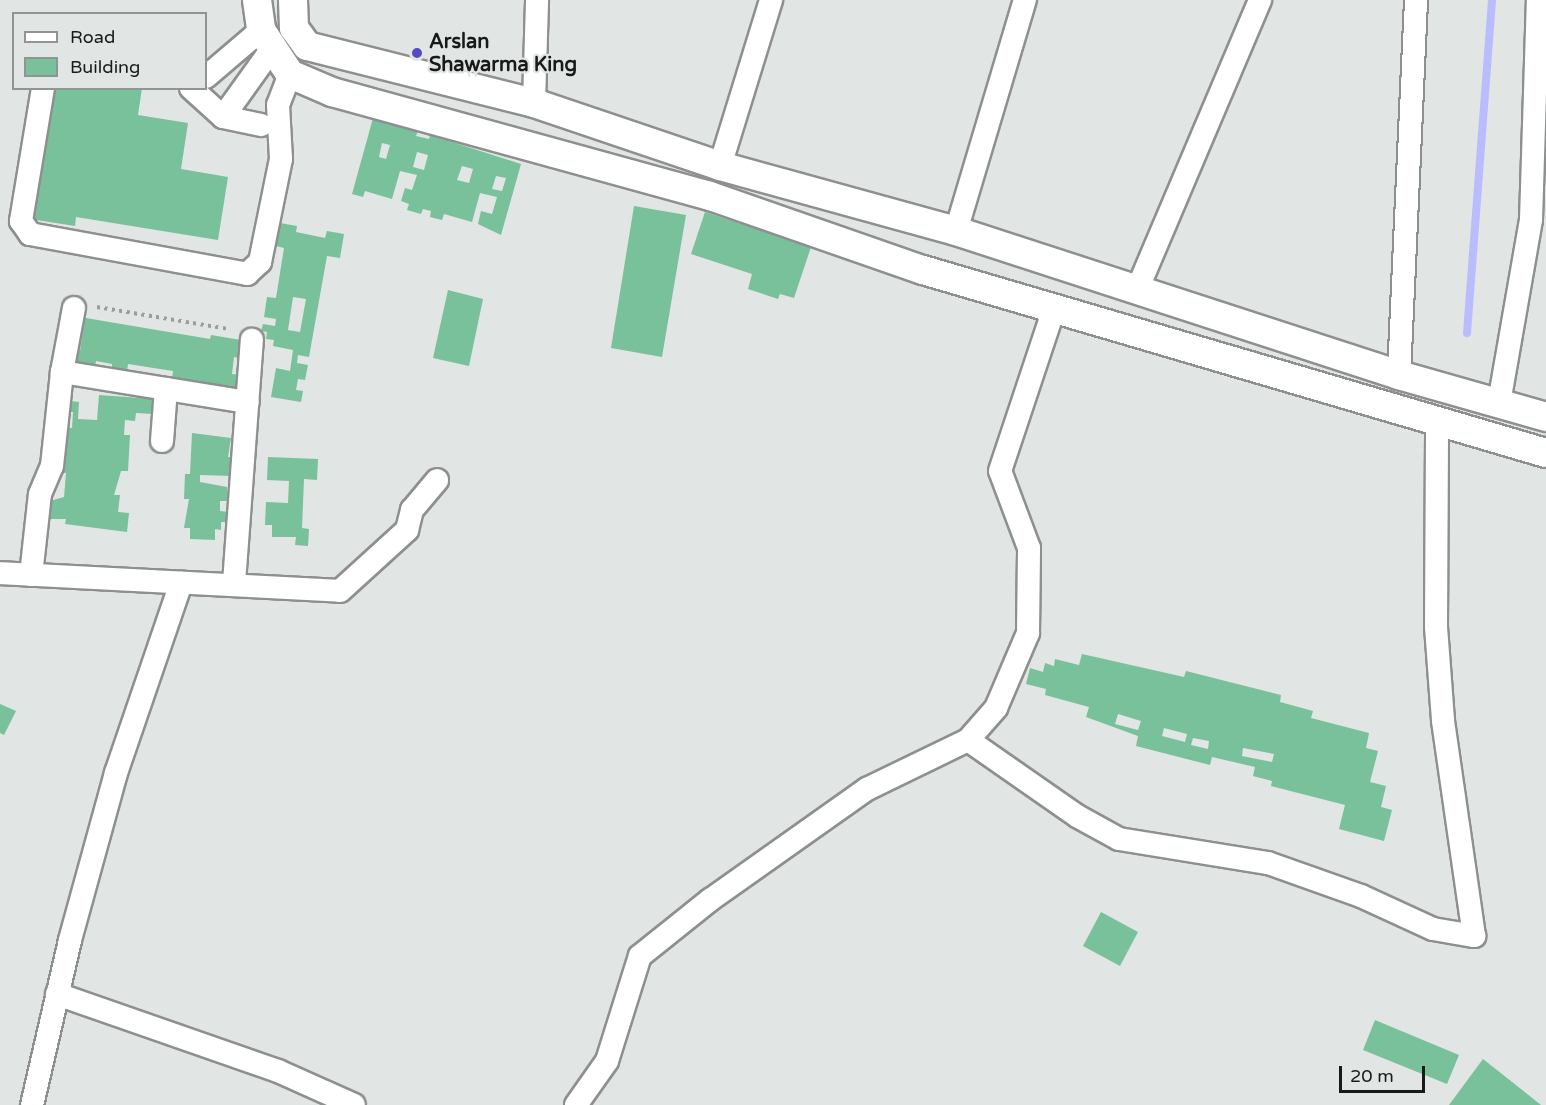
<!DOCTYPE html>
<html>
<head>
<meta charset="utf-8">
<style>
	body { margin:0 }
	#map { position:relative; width:1546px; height:1105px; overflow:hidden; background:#e1e5e3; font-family:"Varela Round",sans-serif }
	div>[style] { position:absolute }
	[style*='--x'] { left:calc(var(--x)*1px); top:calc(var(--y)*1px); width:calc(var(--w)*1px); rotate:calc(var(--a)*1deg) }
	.stream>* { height:8px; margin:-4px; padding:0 4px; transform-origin:4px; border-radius:4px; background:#b9bdfe }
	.building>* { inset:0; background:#79c19a }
	.path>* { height:4px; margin-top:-2px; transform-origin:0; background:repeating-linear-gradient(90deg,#9a9d9c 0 3px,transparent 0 7.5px) }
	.roads { filter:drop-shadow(2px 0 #8d908e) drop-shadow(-2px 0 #8d908e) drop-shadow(0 2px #8d908e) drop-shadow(0 -2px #8d908e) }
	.minor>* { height:22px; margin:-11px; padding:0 11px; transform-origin:11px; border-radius:11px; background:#fff }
	.tertiary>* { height:28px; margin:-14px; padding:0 14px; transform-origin:14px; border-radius:14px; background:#fff }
	.dots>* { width:16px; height:16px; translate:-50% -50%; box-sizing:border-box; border:3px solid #e1e5e3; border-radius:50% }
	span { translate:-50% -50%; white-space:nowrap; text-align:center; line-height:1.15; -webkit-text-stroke:4.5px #e1e5e3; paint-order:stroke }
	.poi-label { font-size:20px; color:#181a19; font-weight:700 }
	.left { translate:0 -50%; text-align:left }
	.legend { position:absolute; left:12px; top:12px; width:195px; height:78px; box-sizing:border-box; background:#e1e5e3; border:2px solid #919492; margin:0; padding:8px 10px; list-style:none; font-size:18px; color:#181a19 }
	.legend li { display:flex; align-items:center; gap:12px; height:30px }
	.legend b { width:30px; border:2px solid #919492 }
	.scale { position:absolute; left:1339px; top:1066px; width:86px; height:27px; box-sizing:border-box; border:3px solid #181a19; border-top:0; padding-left:8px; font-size:18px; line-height:21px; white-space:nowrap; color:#181a19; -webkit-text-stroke:4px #e1e5e3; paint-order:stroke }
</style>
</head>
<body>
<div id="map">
	<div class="stream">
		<i style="--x:1467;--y:333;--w:334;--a:-85.7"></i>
	</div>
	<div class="building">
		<i style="clip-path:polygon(50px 88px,142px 88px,138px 115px,188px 123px,181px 169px,228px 177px,218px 240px,76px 217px,75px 226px,30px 219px)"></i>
		<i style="clip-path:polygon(evenodd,373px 118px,418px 131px,416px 136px,429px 139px,430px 135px,521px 164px,501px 235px,478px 224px,481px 211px,492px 214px,497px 197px,480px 193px,472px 222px,444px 214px,442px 220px,430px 217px,431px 211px,423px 209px,421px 214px,407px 210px,409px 204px,401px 201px,405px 188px,412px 190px,417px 175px,400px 171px,392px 199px,365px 191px,363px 197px,352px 194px,373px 118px,382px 143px,390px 145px,386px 159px,379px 157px,382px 143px,373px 118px,417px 152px,428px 155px,424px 170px,413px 167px,417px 152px,373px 118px,462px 166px,473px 169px,469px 183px,457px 180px,462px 166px,373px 118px,496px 176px,506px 178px,502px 191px,492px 189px,496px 176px)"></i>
		<i style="clip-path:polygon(634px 206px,686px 215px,662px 357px,611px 348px)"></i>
		<i style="clip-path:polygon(705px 212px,811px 247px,794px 298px,780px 294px,778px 299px,748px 289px,752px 274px,691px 254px)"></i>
		<i style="clip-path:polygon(evenodd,280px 223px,297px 226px,296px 232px,325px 238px,327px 231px,344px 234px,340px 258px,327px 256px,309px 357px,298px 355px,297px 363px,308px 365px,305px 380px,298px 379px,296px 390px,303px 391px,301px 402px,271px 397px,276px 368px,290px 371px,293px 350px,273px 346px,274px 340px,266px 339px,267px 332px,261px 331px,263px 324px,275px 326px,276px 319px,264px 317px,267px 297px,276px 298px,284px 248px,276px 246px,280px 223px,293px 297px,306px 299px,300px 332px,288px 330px,293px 297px)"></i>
		<i style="clip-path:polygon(448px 290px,483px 299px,469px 366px,433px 358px)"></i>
		<i style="clip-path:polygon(80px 317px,210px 339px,211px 335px,247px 341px,244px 359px,234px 357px,232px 374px,241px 375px,239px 390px,172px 379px,173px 371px,128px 364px,127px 372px,112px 370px,112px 364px,96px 361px,95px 367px,73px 363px,75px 350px,80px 351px,83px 329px,78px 328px)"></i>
		<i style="clip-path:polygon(99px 395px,154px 399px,153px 414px,136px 413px,135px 421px,125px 420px,124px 435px,130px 435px,128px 471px,121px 471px,114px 495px,120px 495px,118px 512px,129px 513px,127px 532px,65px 524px,66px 519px,45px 519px,46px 502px,64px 497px,66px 473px,60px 473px,64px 427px,72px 428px,73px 412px,66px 412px,63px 400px,79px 402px,78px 419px,97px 420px)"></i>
		<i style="clip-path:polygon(192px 433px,231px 438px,228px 457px,231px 457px,231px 476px,200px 475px,200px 482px,227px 487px,227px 501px,220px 501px,220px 511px,229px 512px,229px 522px,221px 522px,221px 530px,215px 529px,215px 540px,190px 539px,190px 528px,184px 528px,189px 499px,184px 499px,185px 474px,190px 474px)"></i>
		<i style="clip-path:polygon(268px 457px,318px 459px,317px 480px,304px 479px,302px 528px,309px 529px,308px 546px,295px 545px,296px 537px,272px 537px,272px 525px,265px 525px,266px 502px,288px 503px,289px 481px,267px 480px)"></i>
		<i style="clip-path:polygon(evenodd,1082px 654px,1184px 677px,1186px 671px,1281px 695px,1280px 702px,1313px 711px,1311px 718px,1369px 733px,1366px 748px,1378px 751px,1370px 782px,1386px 786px,1381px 807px,1392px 810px,1384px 841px,1339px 829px,1345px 805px,1271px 786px,1272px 781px,1253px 776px,1255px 767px,1212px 757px,1210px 765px,1136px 746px,1138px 736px,1086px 717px,1089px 707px,1045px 695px,1046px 689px,1026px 684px,1030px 668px,1043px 672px,1045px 663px,1054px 666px,1055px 659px,1079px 665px,1082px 654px,1118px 714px,1141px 721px,1138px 730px,1115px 724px,1118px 714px,1082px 654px,1164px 728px,1187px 734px,1185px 742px,1162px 736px,1164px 728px,1082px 654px,1193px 738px,1209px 741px,1208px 749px,1191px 745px,1193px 738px,1082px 654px,1243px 748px,1274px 754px,1272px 762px,1242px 756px,1243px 748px)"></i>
		<i style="clip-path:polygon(0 704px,16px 711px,4px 735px,0 733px)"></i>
		<i style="clip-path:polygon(1101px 912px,1138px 932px,1120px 966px,1083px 946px)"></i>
		<i style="clip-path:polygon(1375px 1020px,1459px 1055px,1447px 1084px,1363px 1050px)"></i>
		<i style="clip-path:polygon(1483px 1059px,1541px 1105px,1449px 1105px)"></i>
	</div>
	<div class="path">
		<i style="--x:97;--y:307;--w:134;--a:9.5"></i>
	</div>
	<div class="roads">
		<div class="minor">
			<i style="--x:206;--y:77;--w:72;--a:-40.5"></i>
			<i style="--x:43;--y:88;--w:135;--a:99.4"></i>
			<i style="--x:21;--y:221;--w:16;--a:55"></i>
			<i style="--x:30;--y:234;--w:221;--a:10.4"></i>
			<i style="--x:247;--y:274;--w:18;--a:-43"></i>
			<i style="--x:260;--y:262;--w:105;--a:-78.5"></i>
			<i style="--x:281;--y:159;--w:54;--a:-93.2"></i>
			<i style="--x:278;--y:105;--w:33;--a:-69"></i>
			<i style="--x:191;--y:88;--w:43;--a:42.2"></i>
			<i style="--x:223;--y:117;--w:39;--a:12"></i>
			<i style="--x:534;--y:103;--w:103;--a:-88.3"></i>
			<i style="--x:223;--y:117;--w:82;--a:-54.4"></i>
			<i style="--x:720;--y:166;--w:174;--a:-72.9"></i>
			<i style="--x:956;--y:231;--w:241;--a:-73.4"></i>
			<i style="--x:1137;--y:290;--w:315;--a:-67"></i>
			<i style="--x:62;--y:372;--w:65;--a:-79.4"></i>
			<i style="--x:1399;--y:375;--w:375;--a:-87.4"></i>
			<i style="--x:1499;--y:403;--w:186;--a:-80.1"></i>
			<i style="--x:1531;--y:220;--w:220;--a:-88.2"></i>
			<i style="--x:162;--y:441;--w:52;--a:-85.6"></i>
			<i style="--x:0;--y:573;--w:340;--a:3"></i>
			<i style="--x:340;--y:591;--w:91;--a:-42.3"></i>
			<i style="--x:407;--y:530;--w:21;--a:-76"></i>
			<i style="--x:412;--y:510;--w:39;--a:-50"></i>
			<i style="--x:31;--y:575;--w:81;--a:-83.7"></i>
			<i style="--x:40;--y:494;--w:30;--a:-67"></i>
			<i style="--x:52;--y:466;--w:95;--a:-83.9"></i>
			<i style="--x:62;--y:372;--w:188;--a:9.2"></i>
			<i style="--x:234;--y:583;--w:244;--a:-85.8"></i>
			<i style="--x:968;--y:740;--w:133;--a:34.9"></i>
			<i style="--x:1077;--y:816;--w:48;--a:28.7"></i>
			<i style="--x:1119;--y:839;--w:151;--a:9.2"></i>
			<i style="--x:1268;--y:863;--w:99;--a:19.5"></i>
			<i style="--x:1361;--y:896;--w:79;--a:24.6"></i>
			<i style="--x:1433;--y:929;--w:42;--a:9.7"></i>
			<i style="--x:1474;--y:936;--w:218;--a:-98.2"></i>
			<i style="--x:1443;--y:720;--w:93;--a:-94.3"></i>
			<i style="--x:1436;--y:627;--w:207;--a:-89.7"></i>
			<i style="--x:57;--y:994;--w:234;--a:19.2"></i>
			<i style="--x:278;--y:1071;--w:83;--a:24.1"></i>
			<i style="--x:32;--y:1105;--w:169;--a:-77"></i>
			<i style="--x:70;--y:940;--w:173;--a:-74.6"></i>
			<i style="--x:116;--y:773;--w:201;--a:-71.1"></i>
			<i style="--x:576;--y:1105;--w:54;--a:-54.8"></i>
			<i style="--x:607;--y:1061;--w:110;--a:-72.6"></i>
			<i style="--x:640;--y:956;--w:90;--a:-38.7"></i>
			<i style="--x:710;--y:900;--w:192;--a:-35.3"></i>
			<i style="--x:867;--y:789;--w:112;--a:-25.9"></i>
			<i style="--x:968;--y:740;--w:43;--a:-48.8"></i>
			<i style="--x:996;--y:708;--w:82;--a:-66.9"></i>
			<i style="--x:1028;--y:633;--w:85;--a:-89.3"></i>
			<i style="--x:1029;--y:548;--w:82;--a:-110.6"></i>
			<i style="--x:1000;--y:471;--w:171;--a:-71.6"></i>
		</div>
		<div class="tertiary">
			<i style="--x:257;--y:0;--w:30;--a:82"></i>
			<i style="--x:261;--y:30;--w:53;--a:56.6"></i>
			<i style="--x:290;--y:74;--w:46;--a:23.2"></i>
			<i style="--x:332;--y:92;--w:392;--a:15.4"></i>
			<i style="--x:710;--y:196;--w:225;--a:19.2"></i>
			<i style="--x:923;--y:270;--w:649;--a:16.37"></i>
			<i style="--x:293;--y:0;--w:28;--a:88"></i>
			<i style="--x:294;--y:28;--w:22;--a:54"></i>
			<i style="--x:307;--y:46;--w:234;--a:14.1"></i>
			<i style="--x:534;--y:103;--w:196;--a:18.7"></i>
			<i style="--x:720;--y:166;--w:245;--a:15.4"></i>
			<i style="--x:956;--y:231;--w:466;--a:18"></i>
			<i style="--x:1399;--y:375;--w:153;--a:15.9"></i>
		</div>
	</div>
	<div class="dots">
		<i style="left:417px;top:53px;background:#554bc3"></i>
	</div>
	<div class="poi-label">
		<span class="left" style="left:429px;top:54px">Arslan<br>Shawarma King</span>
	</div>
	<ul class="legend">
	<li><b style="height:8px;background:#fff"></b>Road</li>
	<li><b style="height:16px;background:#79c19a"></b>Building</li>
	</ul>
	<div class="scale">20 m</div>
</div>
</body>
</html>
